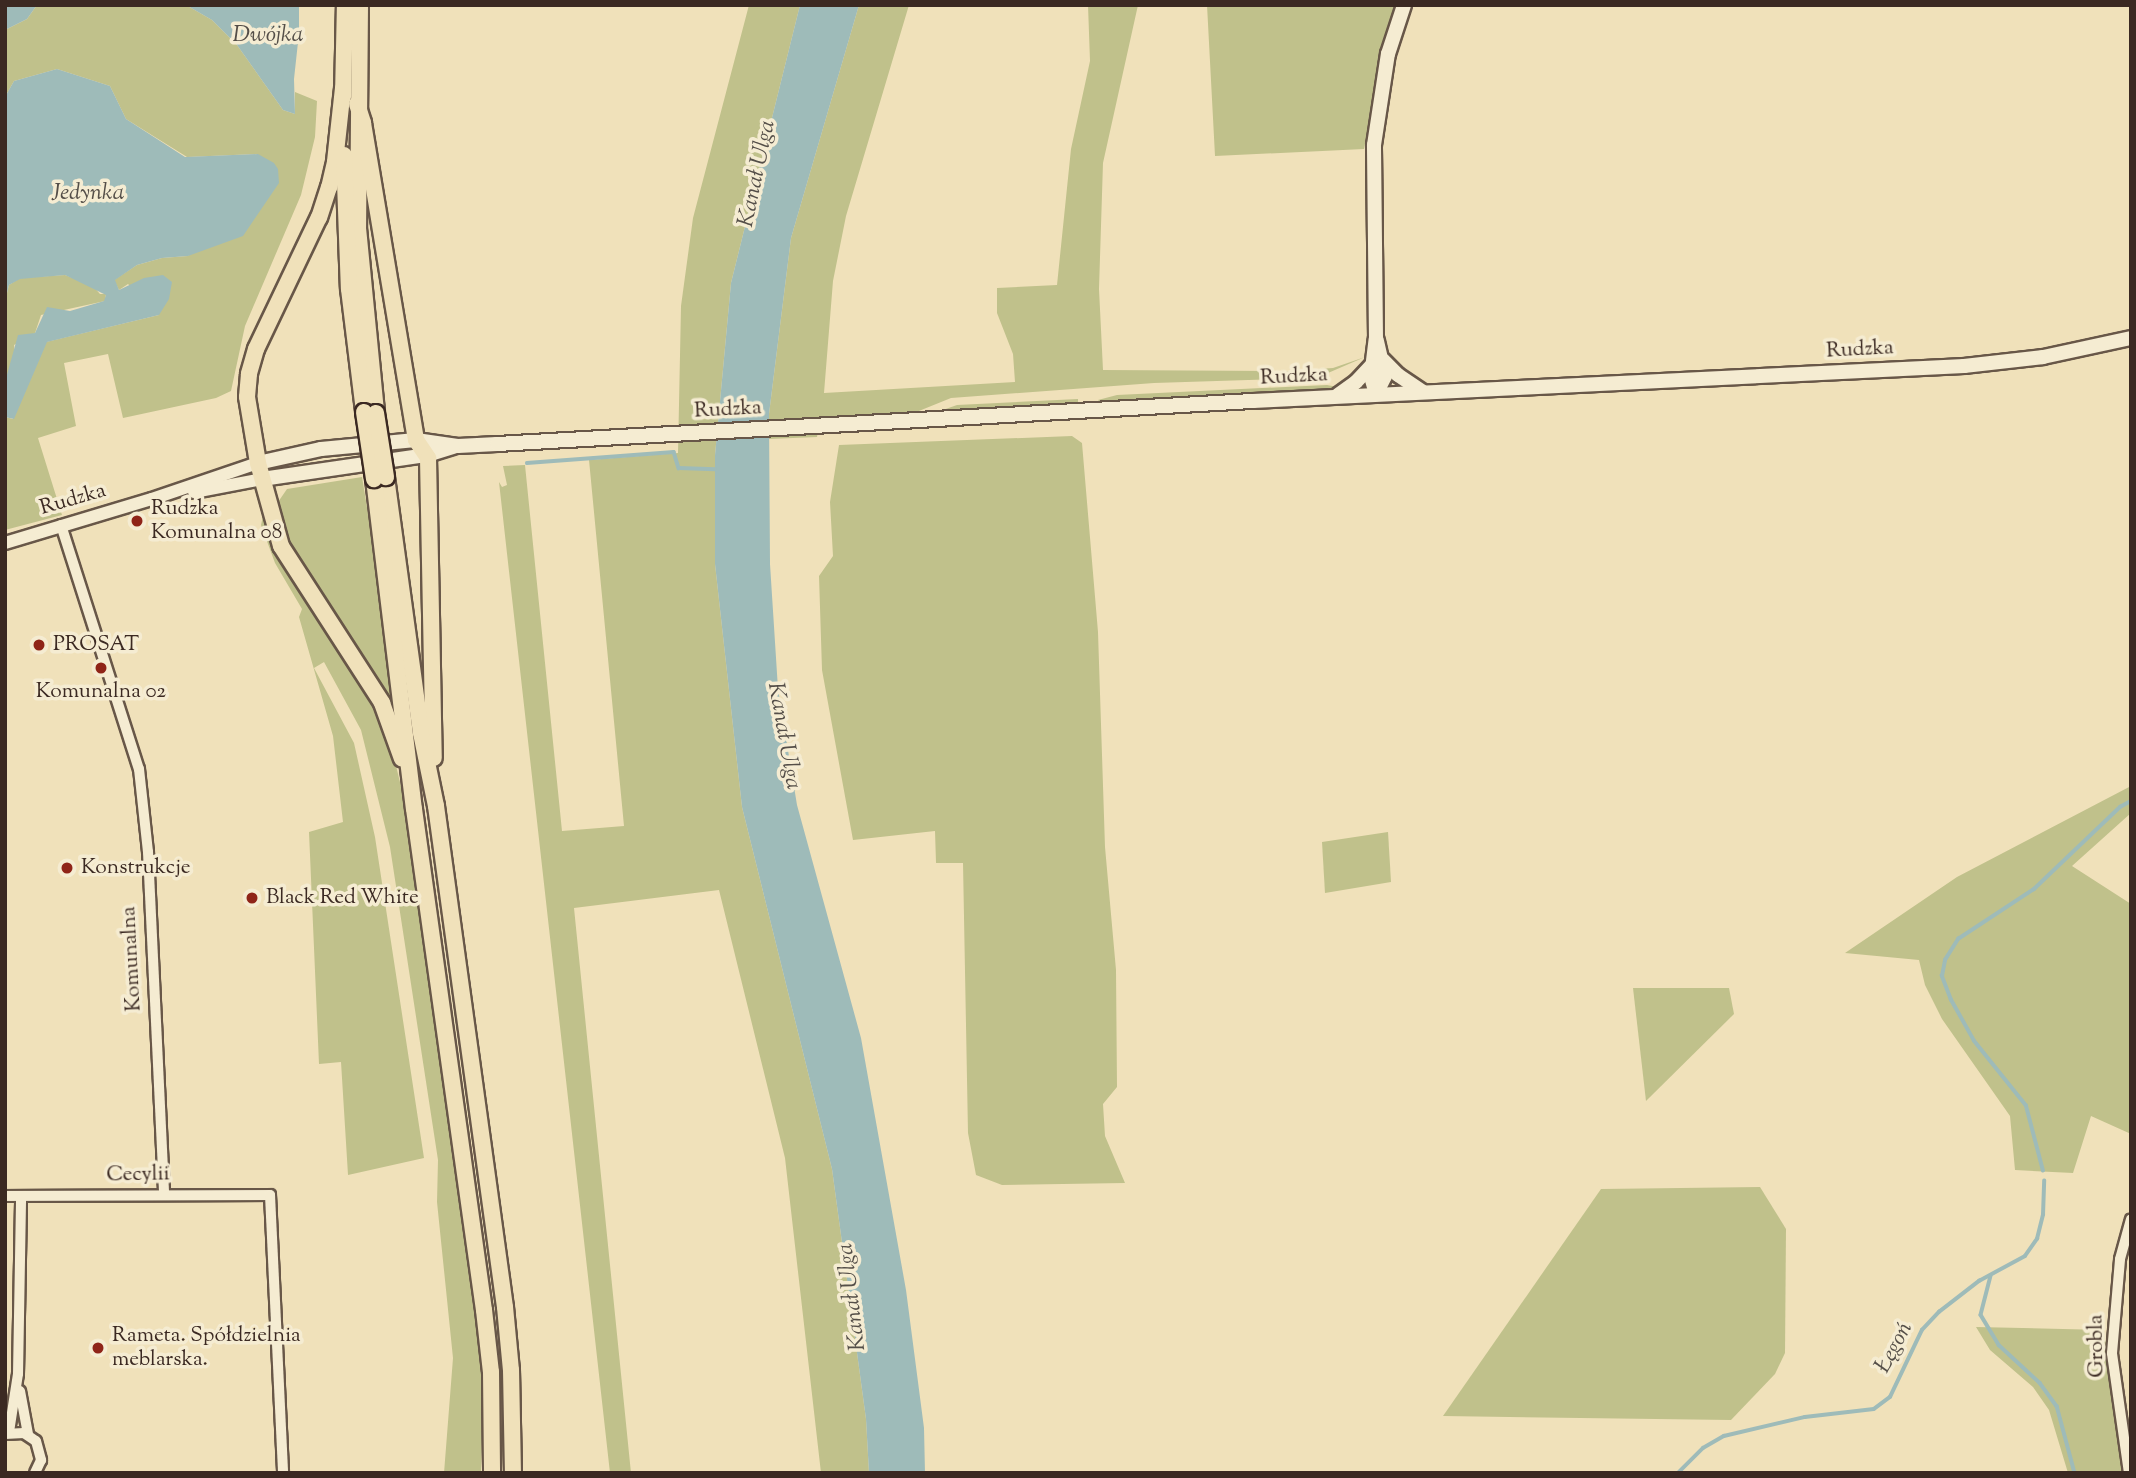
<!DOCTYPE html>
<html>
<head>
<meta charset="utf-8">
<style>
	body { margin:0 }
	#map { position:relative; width:2136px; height:1478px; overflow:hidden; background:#f0e1ba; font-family:"Sorts Mill Goudy",serif }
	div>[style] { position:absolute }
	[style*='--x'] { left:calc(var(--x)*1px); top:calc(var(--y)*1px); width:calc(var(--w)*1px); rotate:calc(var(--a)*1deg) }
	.green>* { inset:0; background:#c0c18b }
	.water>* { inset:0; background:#9ebbb9 }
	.stream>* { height:3.5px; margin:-1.75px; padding:0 1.75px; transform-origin:1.75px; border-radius:1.75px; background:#9ebbb9 }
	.roads { filter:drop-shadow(2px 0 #685748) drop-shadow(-2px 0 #685748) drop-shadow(0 2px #685748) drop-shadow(0 -2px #685748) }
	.minor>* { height:10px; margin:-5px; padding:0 5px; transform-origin:5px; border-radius:5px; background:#f5ecd2 }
	.tertiary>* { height:12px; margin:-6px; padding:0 6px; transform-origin:6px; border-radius:6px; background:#f5ecd2 }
	.secondary>* { height:14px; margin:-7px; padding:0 7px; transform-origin:7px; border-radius:7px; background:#f5ecd2 }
	.primary>* { height:16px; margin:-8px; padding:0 8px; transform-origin:8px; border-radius:8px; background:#f0e1ba }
	.bridges { filter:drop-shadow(2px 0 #3b2922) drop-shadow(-2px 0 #3b2922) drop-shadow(0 2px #3b2922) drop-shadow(0 -2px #3b2922) }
	.primary-bridge>* { height:16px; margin:-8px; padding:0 8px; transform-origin:8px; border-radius:8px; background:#f0e1ba }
	.dots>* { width:19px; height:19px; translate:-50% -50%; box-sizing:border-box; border:4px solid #f5ecd2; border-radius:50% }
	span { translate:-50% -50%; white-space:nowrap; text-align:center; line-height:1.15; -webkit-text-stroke:7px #f5ecd2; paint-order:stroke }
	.street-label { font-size:21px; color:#3b2922 }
	.poi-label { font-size:21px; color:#3b2922 }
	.left { translate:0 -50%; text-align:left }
	.water-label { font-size:23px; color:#544e48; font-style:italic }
	.frame { position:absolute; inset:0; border:7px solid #3b2922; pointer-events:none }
</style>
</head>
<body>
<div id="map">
	<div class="green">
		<i style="clip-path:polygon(37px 5px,186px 5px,212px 20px,237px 45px,283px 110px,295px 114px,295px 92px,317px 101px,315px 137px,301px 195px,245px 326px,231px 391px,216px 398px,123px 418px,108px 354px,64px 363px,76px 426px,38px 438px,62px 515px,5px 530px,5px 417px,13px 419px,46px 342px,159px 315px,128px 284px,119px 290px,114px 280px,137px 265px,162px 258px,188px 256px,258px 154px,187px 157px,126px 119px,110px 86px,57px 69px,14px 81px,5px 97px,5px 30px,27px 19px)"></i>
		<i style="clip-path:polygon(749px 5px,800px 5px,731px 283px,715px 455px,715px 564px,742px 807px,832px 1169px,866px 1419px,869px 1473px,821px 1473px,785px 1158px,719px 890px,574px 908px,631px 1473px,610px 1473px,499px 482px,502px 487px,507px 485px,503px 466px,525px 465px,562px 831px,624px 826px,589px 460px,678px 453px,681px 306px,693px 218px)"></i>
		<i style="clip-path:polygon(859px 5px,909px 5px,846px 216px,833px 281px,824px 393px,1015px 382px,1013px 354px,997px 313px,997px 288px,1057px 285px,1071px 149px,1090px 61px,1088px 5px,1138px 5px,1103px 163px,1099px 289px,1103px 370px,1289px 371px,1333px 368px,1365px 357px,1328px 373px,1281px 379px,1154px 383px,951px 398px,909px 415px,820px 420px,817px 437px,769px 439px,769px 414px,791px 238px)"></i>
		<i style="clip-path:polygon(1207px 5px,1396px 5px,1388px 25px,1364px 149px,1215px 156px)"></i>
		<i style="clip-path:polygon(65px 275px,93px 286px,100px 294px,106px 294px,105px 301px,41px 315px,35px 333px,14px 345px,15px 357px,5px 382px,5px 301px,9px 285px,20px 278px)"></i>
		<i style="clip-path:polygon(1327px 385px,1343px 388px,1333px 392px,1101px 403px,1098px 400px,1117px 395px)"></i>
		<i style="clip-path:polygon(1078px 399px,1078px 407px,946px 414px,940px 411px,957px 405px)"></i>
		<i style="clip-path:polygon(1072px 436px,1082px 443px,1098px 632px,1105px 847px,1116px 970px,1117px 1087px,1103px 1104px,1105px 1136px,1125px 1183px,1002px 1185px,976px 1175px,968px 1133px,963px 863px,936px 863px,935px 831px,853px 840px,822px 670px,819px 576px,833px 556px,830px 502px,839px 445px)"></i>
		<i style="clip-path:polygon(362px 477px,394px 669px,402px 737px,378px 682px,289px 546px,276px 505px,287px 489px)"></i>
		<i style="clip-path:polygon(263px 516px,296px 580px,384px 717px,412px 831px,484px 1363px,481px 1473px,444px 1473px,453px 1358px,437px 1202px,438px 1160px,390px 847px,361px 730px,324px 662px,314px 668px,354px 743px,375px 837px,424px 1158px,348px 1175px,341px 1062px,319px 1064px,309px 832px,343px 822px,333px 736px,299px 617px,302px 609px,275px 563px,261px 525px)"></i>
		<i style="clip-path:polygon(2131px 786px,2131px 813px,2072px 866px,2131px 904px,2131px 1134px,2091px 1116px,2073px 1173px,2015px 1170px,2010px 1116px,1942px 1019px,1925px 985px,1919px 960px,1845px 953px,1957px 877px)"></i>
		<i style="clip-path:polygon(1388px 832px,1391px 882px,1325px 893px,1322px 842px)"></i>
		<i style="clip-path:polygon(1633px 988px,1729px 988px,1734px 1014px,1646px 1101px)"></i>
		<i style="clip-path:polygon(1760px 1187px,1786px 1229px,1785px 1353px,1775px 1374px,1731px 1420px,1443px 1416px,1601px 1189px)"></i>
		<i style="clip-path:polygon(1976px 1327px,2104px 1330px,2123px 1473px,2068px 1473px,2049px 1410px,2033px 1387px,1990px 1350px)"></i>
	</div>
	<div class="water">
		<i style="clip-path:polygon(5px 5px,37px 5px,27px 19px,5px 30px)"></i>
		<i style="clip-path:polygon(186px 5px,299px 5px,299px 33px,294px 79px,295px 114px,283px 110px,237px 45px,212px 20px)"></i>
		<i style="clip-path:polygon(800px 5px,859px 5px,791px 238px,769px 414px,770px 564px,778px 689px,797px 805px,861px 1038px,906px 1290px,924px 1428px,925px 1473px,869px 1473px,866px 1419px,832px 1169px,742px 807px,715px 564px,715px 455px,731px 283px)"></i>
		<i style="clip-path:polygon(57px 69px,110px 86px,126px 119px,185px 157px,258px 154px,274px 163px,278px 169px,279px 183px,243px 236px,188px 256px,162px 258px,137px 265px,115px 280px,119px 290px,144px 278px,163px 275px,172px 282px,169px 299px,159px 315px,47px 342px,14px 419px,5px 417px,5px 382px,18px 335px,35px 333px,47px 307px,70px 311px,104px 301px,106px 295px,65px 275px,20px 279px,9px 285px,5px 301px,5px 97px,14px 81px)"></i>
	</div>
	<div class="stream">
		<i style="--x:527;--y:463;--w:147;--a:-4.3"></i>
		<i style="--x:674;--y:452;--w:17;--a:73"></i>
		<i style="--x:679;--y:468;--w:36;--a:2"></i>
		<i style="--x:2043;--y:1171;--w:67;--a:-104.7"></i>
		<i style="--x:2026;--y:1106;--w:83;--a:-128.7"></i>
		<i style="--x:1974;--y:1041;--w:47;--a:-119.3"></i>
		<i style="--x:1951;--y:1000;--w:26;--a:-111"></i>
		<i style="--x:1942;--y:976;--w:16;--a:-79"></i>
		<i style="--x:1945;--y:960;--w:25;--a:-58"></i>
		<i style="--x:1958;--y:939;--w:91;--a:-33.3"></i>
		<i style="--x:2034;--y:889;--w:119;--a:-43.6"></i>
		<i style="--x:2120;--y:807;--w:13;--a:-29"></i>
		<i style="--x:1991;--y:1276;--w:40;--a:104.4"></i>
		<i style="--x:1981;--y:1315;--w:35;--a:59"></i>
		<i style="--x:1999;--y:1345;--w:56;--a:42.8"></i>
		<i style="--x:2040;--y:1383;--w:29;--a:54"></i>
		<i style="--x:2057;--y:1406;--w:69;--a:75"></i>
		<i style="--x:1678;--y:1473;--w:35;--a:-45"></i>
		<i style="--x:1703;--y:1448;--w:24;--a:-30"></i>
		<i style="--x:1724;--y:1436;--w:83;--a:-13.2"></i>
		<i style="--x:1805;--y:1417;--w:69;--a:-6.6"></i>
		<i style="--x:1874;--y:1409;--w:20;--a:-37"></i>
		<i style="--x:1890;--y:1397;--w:74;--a:-64.5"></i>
		<i style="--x:1922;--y:1330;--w:25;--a:-47"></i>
		<i style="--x:1939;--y:1312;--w:51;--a:-37.8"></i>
		<i style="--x:1979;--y:1281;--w:52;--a:-28.5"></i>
		<i style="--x:2025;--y:1256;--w:21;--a:-55"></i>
		<i style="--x:2037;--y:1239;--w:25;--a:-76"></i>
		<i style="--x:2043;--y:1215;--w:34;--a:-88"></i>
	</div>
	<div class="roads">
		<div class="minor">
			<i style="--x:61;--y:525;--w:256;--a:72.3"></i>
			<i style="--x:139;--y:769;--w:83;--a:83.8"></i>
			<i style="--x:148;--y:852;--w:341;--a:87.3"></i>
			<i style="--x:5;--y:1196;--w:265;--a:-0.2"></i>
			<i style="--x:270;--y:1195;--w:278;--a:87.3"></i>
			<i style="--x:20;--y:1391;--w:44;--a:79.5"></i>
			<i style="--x:9;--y:1432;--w:59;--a:-81.2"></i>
			<i style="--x:18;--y:1374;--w:178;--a:-89"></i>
			<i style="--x:5;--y:1434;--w:19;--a:-3"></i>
			<i style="--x:24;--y:1433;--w:14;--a:34"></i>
			<i style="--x:36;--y:1441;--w:20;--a:75"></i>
			<i style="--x:41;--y:1460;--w:14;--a:115"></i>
			<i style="--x:2129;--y:1473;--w:121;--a:-98.1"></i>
			<i style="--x:2112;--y:1353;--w:94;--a:-85.1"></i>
			<i style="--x:2120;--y:1259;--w:41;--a:-74.6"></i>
		</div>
		<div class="tertiary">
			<i style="--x:194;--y:492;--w:69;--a:-10.8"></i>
			<i style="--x:5;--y:543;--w:153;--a:-16.7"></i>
			<i style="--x:152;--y:499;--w:112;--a:-18.8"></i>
		</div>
		<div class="secondary">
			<i style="--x:1383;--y:360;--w:21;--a:45"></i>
			<i style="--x:1398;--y:375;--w:30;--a:34"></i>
			<i style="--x:1376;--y:394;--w:18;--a:-106"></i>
			<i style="--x:1371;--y:377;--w:38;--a:-83"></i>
			<i style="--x:1376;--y:339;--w:194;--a:-90.6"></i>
			<i style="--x:1374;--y:145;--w:92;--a:-81.3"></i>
			<i style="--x:1388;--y:54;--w:52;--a:-71.9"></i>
			<i style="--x:1376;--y:394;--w:20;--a:-63"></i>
			<i style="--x:1385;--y:376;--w:37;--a:-103"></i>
			<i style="--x:1338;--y:395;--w:22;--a:-36"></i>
			<i style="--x:1356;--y:382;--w:22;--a:-47"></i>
			<i style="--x:258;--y:463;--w:65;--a:-12.5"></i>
			<i style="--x:321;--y:449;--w:95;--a:-5.4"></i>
			<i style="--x:416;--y:440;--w:42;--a:8.1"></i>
			<i style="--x:458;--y:446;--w:39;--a:-3"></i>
			<i style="--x:497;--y:444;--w:757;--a:-3.26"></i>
			<i style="--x:1253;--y:401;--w:712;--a:-2.82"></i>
			<i style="--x:1964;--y:366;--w:80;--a:-6.5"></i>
			<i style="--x:2043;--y:357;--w:90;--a:-12.2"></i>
			<i style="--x:262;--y:479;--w:167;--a:-8.3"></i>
			<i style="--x:427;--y:455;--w:27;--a:-17"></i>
		</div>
		<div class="primary">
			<i style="--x:360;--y:5;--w:223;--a:90.5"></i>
			<i style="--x:358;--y:228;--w:186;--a:84.4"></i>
			<i style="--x:343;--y:88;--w:74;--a:96.2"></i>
			<i style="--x:335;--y:162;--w:26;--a:103"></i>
			<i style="--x:329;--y:187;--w:32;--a:108"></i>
			<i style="--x:319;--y:217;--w:146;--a:115.5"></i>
			<i style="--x:256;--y:349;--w:26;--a:106"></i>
			<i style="--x:249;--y:374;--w:23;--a:95"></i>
			<i style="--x:247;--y:397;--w:67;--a:80.5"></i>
			<i style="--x:258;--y:463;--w:86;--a:74.5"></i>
			<i style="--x:281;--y:546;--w:187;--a:57.2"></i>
			<i style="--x:382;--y:703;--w:59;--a:70.3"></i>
			<i style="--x:343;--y:97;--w:92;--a:-88.8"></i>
			<i style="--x:357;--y:104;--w:20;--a:72"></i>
			<i style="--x:363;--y:123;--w:321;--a:80.5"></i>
			<i style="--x:416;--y:440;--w:22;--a:56"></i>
			<i style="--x:428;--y:458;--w:300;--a:88.9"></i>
			<i style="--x:344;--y:155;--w:134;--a:87.9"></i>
			<i style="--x:349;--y:289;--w:124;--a:83"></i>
			<i style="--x:386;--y:477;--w:258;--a:82.2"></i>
			<i style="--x:421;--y:733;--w:75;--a:78.4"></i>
			<i style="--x:436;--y:806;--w:506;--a:82.16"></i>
			<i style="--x:505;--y:1307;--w:63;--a:84.6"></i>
			<i style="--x:511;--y:1370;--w:103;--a:88.9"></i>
			<i style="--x:374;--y:479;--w:332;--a:83.1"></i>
			<i style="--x:414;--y:809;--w:506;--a:82.05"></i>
			<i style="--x:484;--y:1310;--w:62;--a:83.6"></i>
			<i style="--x:491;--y:1372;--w:101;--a:89.4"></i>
		</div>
	</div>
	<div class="bridges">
		<div class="primary-bridge">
			<i style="--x:364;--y:412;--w:68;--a:81.5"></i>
			<i style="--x:376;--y:413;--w:65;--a:81.1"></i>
		</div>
	</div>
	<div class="dots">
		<i style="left:137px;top:521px;background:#8f2418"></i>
		<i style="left:39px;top:645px;background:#8f2418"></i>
		<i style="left:101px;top:668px;background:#8f2418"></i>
		<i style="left:67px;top:868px;background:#8f2418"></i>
		<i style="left:252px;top:898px;background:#8f2418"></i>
		<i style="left:98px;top:1348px;background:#8f2418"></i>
	</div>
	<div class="street-label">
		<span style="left:1860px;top:350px;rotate:-3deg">Rudzka</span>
		<span style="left:1294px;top:377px;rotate:-3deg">Rudzka</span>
		<span style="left:728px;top:410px;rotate:-3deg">Rudzka</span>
		<span style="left:73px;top:500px;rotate:-16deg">Rudzka</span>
		<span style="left:132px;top:959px;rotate:-93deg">Komunalna</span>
		<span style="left:138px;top:1175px;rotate:-1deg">Cecylii</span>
		<span style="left:2097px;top:1346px;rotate:-91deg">Grobla</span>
	</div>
	<div class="poi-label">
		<span class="left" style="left:151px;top:521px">Rudzka<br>Komunalna 08</span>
		<span class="left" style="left:53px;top:645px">PROSAT</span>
		<span style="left:101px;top:692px">Komunalna 02</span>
		<span class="left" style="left:81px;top:868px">Konstrukcje</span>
		<span class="left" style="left:266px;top:898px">Black Red White</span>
		<span class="left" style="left:112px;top:1348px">Rameta. Spółdzielnia<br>meblarska.</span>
	</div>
	<div class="water-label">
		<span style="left:268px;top:36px">Dwójka</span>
		<span style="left:758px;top:174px;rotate:-78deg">Kanał Ulga</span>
		<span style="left:88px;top:194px">Jedynka</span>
		<span style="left:783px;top:736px;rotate:80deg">Kanał Ulga</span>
		<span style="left:853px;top:1297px;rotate:-97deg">Kanał Ulga</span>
		<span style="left:1895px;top:1348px;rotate:-62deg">Łęgoń</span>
	</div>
	<div class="frame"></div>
</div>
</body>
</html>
